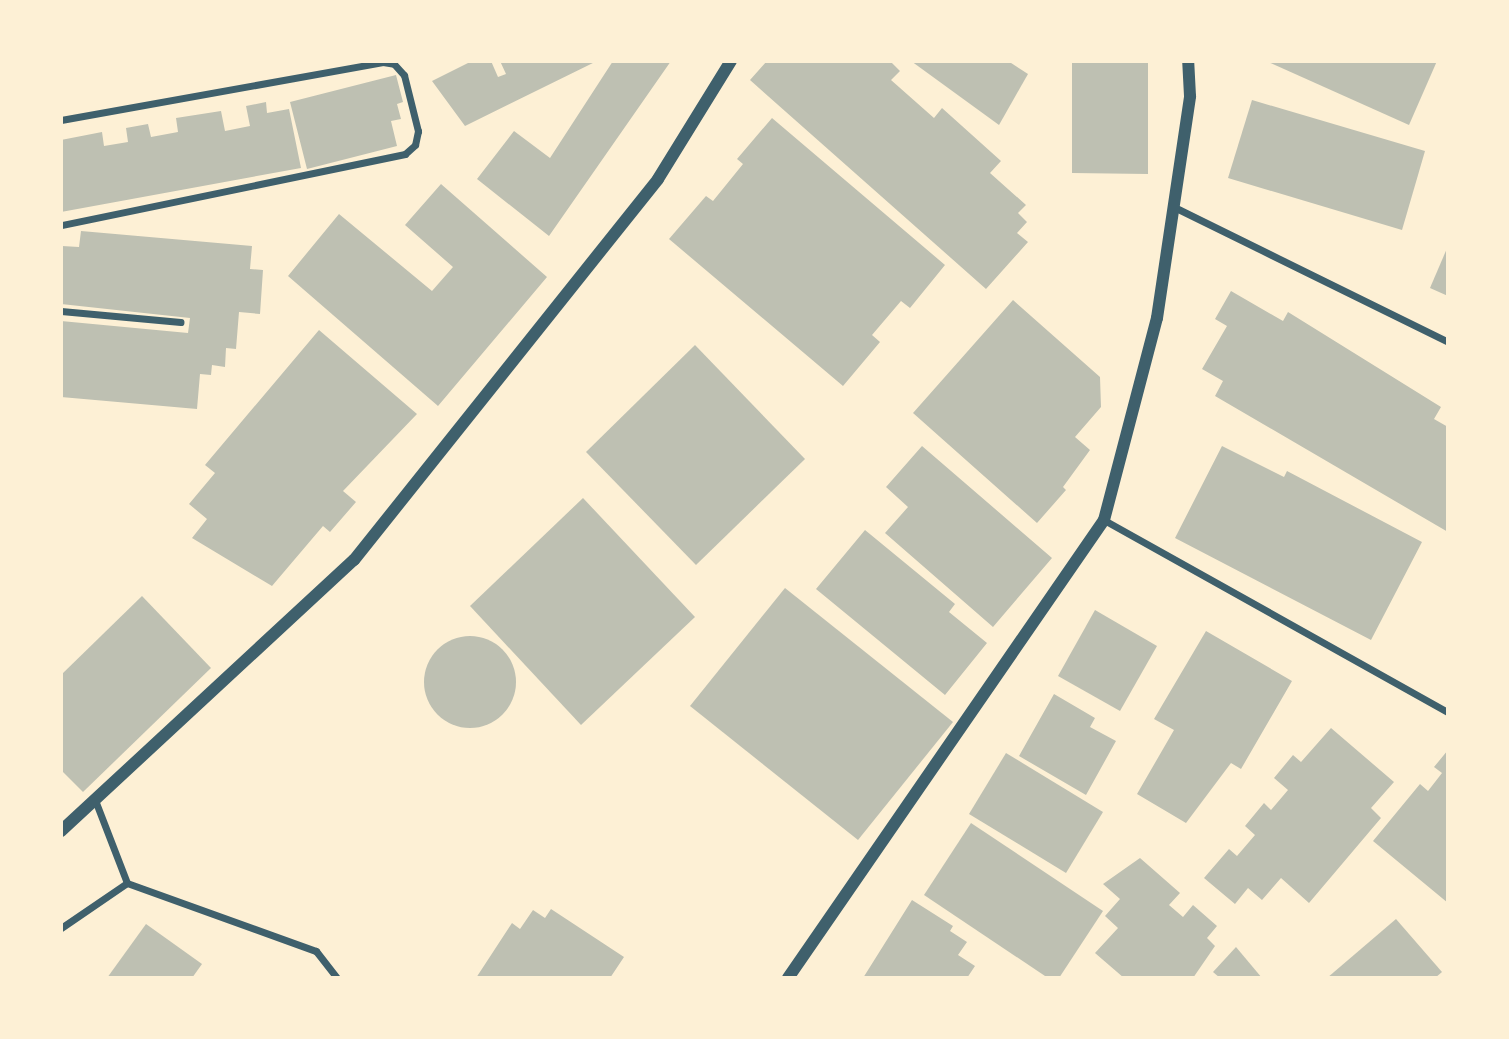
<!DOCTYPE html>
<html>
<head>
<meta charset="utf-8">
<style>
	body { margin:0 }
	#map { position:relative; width:1509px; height:1039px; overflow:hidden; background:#fdf0d5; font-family:"PT Sans",sans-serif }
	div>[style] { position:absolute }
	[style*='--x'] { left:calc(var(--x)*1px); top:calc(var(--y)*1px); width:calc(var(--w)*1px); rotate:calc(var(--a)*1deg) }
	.building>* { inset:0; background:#bec0b2 }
	.round { border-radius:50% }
	.minor>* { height:7px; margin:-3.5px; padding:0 3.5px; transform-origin:3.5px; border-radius:3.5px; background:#3f606c }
	.tertiary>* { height:12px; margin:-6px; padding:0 6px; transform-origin:6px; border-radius:6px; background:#3f606c }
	span { translate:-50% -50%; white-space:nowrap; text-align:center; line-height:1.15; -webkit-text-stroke:7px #fdf0d5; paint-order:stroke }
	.frame { position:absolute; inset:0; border:63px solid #fdf0d5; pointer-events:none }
</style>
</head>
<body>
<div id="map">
	<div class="building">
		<i style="clip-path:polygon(472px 61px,491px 61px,498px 77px,506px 74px,500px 61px,597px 61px,465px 126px,432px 81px)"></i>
		<i style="clip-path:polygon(613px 61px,671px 61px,549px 236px,477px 179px,514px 131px,550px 158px)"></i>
		<i style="clip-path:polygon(767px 61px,890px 61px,900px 71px,891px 80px,934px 118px,942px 108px,1001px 161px,990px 173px,1026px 205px,1018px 213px,1027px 222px,1017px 233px,1028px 242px,986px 289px,750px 80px)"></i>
		<i style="clip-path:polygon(911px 61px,1008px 61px,1028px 74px,999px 125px)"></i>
		<i style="clip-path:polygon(1072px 61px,1148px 61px,1148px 174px,1072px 173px)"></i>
		<i style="clip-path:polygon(1266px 61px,1437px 61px,1409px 125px)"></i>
		<i style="clip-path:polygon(396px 75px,403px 102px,397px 104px,401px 119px,391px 121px,397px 146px,307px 169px,290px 102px)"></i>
		<i style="clip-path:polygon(1252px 100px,1425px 151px,1402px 230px,1228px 178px)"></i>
		<i style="clip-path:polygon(266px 102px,267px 113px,289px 109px,301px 168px,61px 212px,61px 140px,102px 132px,104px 146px,128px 142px,126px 128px,148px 124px,151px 137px,178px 132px,176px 118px,221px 111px,225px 131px,250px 126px,246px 106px)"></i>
		<i style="clip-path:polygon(772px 118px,945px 265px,910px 308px,901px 301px,872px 335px,880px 342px,843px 386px,669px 239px,706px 196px,713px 201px,743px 164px,737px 159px)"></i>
		<i style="clip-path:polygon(441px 184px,547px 277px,438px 406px,288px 276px,339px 214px,432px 291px,453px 267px,405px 225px)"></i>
		<i style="clip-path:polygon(81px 231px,252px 246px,250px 269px,263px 270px,260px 314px,239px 312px,236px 349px,226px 348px,225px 367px,212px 365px,211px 375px,200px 374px,197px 409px,61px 397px,61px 321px,188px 333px,190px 318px,61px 304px,62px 246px,79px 247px)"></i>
		<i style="clip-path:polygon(1448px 246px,1448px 296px,1430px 288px)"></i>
		<i style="clip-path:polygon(1231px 291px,1283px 321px,1288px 312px,1441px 407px,1434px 419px,1448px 427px,1448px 532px,1215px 396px,1223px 381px,1202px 369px,1227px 326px,1215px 319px)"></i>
		<i style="clip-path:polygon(1013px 300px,1100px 377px,1101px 407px,1075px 437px,1090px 450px,1063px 487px,1066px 490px,1037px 523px,913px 413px)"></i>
		<i style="clip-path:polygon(319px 330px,417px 414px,343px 491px,356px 502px,330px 532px,323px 526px,272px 586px,192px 538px,207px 519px,189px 504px,215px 473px,205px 465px)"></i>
		<i style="clip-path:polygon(695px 345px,805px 459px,696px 565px,586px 452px)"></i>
		<i style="clip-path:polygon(922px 446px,1052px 558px,993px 627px,885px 533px,908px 507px,886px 487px)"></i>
		<i style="clip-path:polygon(1222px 446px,1284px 477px,1287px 471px,1422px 542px,1371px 640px,1175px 538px)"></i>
		<i style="clip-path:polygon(583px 498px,695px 617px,581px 725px,470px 606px)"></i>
		<i style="clip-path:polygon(865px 530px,955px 604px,949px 612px,987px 643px,945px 695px,816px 589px)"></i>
		<i style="clip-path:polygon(785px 588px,953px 722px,858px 840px,690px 706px)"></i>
		<i style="clip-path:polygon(142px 596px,211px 668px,83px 792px,61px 770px,61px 675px)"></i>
		<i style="clip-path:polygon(1095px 610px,1157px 646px,1120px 711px,1058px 676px)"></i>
		<i style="clip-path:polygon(1206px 631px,1292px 681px,1241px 769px,1231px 763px,1186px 823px,1137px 794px,1174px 730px,1154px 719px)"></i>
		<i class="round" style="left:424px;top:636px;width:92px;height:92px"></i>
		<i style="clip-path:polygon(1054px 694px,1095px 718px,1090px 727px,1116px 741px,1086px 795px,1019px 756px)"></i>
		<i style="clip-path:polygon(1331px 728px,1394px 782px,1371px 808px,1381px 818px,1309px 903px,1281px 878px,1262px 900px,1248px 888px,1235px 904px,1204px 878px,1229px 849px,1237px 856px,1255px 835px,1245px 826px,1264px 803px,1271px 810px,1288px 790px,1274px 778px,1293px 755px,1301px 762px)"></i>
		<i style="clip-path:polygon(1448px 750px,1448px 903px,1373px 841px,1420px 784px,1428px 791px,1442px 773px,1434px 767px)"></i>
		<i style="clip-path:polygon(1006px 753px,1103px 812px,1066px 873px,969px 814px)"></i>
		<i style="clip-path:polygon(971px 823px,1103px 911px,1059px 978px,1048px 978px,924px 895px)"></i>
		<i style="clip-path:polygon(1140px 858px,1180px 893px,1169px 905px,1183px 917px,1193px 905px,1217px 926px,1207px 938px,1215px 946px,1193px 978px,1124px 978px,1095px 953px,1118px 928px,1105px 916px,1120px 899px,1103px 884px)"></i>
		<i style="clip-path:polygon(912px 900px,953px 926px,950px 931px,967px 942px,958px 955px,975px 966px,967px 978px,863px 978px)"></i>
		<i style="clip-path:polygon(551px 909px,624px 957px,610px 978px,476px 978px,512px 923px,520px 929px,533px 910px,545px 918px)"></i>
		<i style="clip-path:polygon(1396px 919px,1442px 972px,1435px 978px,1327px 978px)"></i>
		<i style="clip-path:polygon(146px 924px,202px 964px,192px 978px,107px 978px)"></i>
		<i style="clip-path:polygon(1236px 947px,1262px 978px,1220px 978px,1213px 972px)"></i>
	</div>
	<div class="minor">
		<i style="--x:61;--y:120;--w:327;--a:-10.2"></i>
		<i style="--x:383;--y:62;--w:11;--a:10"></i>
		<i style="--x:394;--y:64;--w:15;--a:48"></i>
		<i style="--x:404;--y:75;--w:58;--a:76"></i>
		<i style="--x:418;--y:131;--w:14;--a:102"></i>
		<i style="--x:415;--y:145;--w:13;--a:138"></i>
		<i style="--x:405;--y:154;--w:351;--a:168.3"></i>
		<i style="--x:1174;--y:207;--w:305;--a:26.2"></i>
		<i style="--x:61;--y:311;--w:120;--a:5.3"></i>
		<i style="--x:1104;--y:520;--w:394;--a:29.2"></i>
		<i style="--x:95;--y:800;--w:89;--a:68.9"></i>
		<i style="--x:127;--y:883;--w:201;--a:19.8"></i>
		<i style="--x:316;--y:951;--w:34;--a:52"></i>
		<i style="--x:61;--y:928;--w:80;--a:-34.3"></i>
	</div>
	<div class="tertiary">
		<i style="--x:61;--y:831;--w:399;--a:-42.8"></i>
		<i style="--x:354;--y:560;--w:487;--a:-51.4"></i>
		<i style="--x:658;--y:179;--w:139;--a:-58.3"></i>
		<i style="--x:788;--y:978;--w:556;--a:-55.4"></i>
		<i style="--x:1104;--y:520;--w:209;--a:-75.3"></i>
		<i style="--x:1157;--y:318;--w:224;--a:-81.5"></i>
		<i style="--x:1190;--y:96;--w:35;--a:-93"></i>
	</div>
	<div class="frame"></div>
</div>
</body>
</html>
